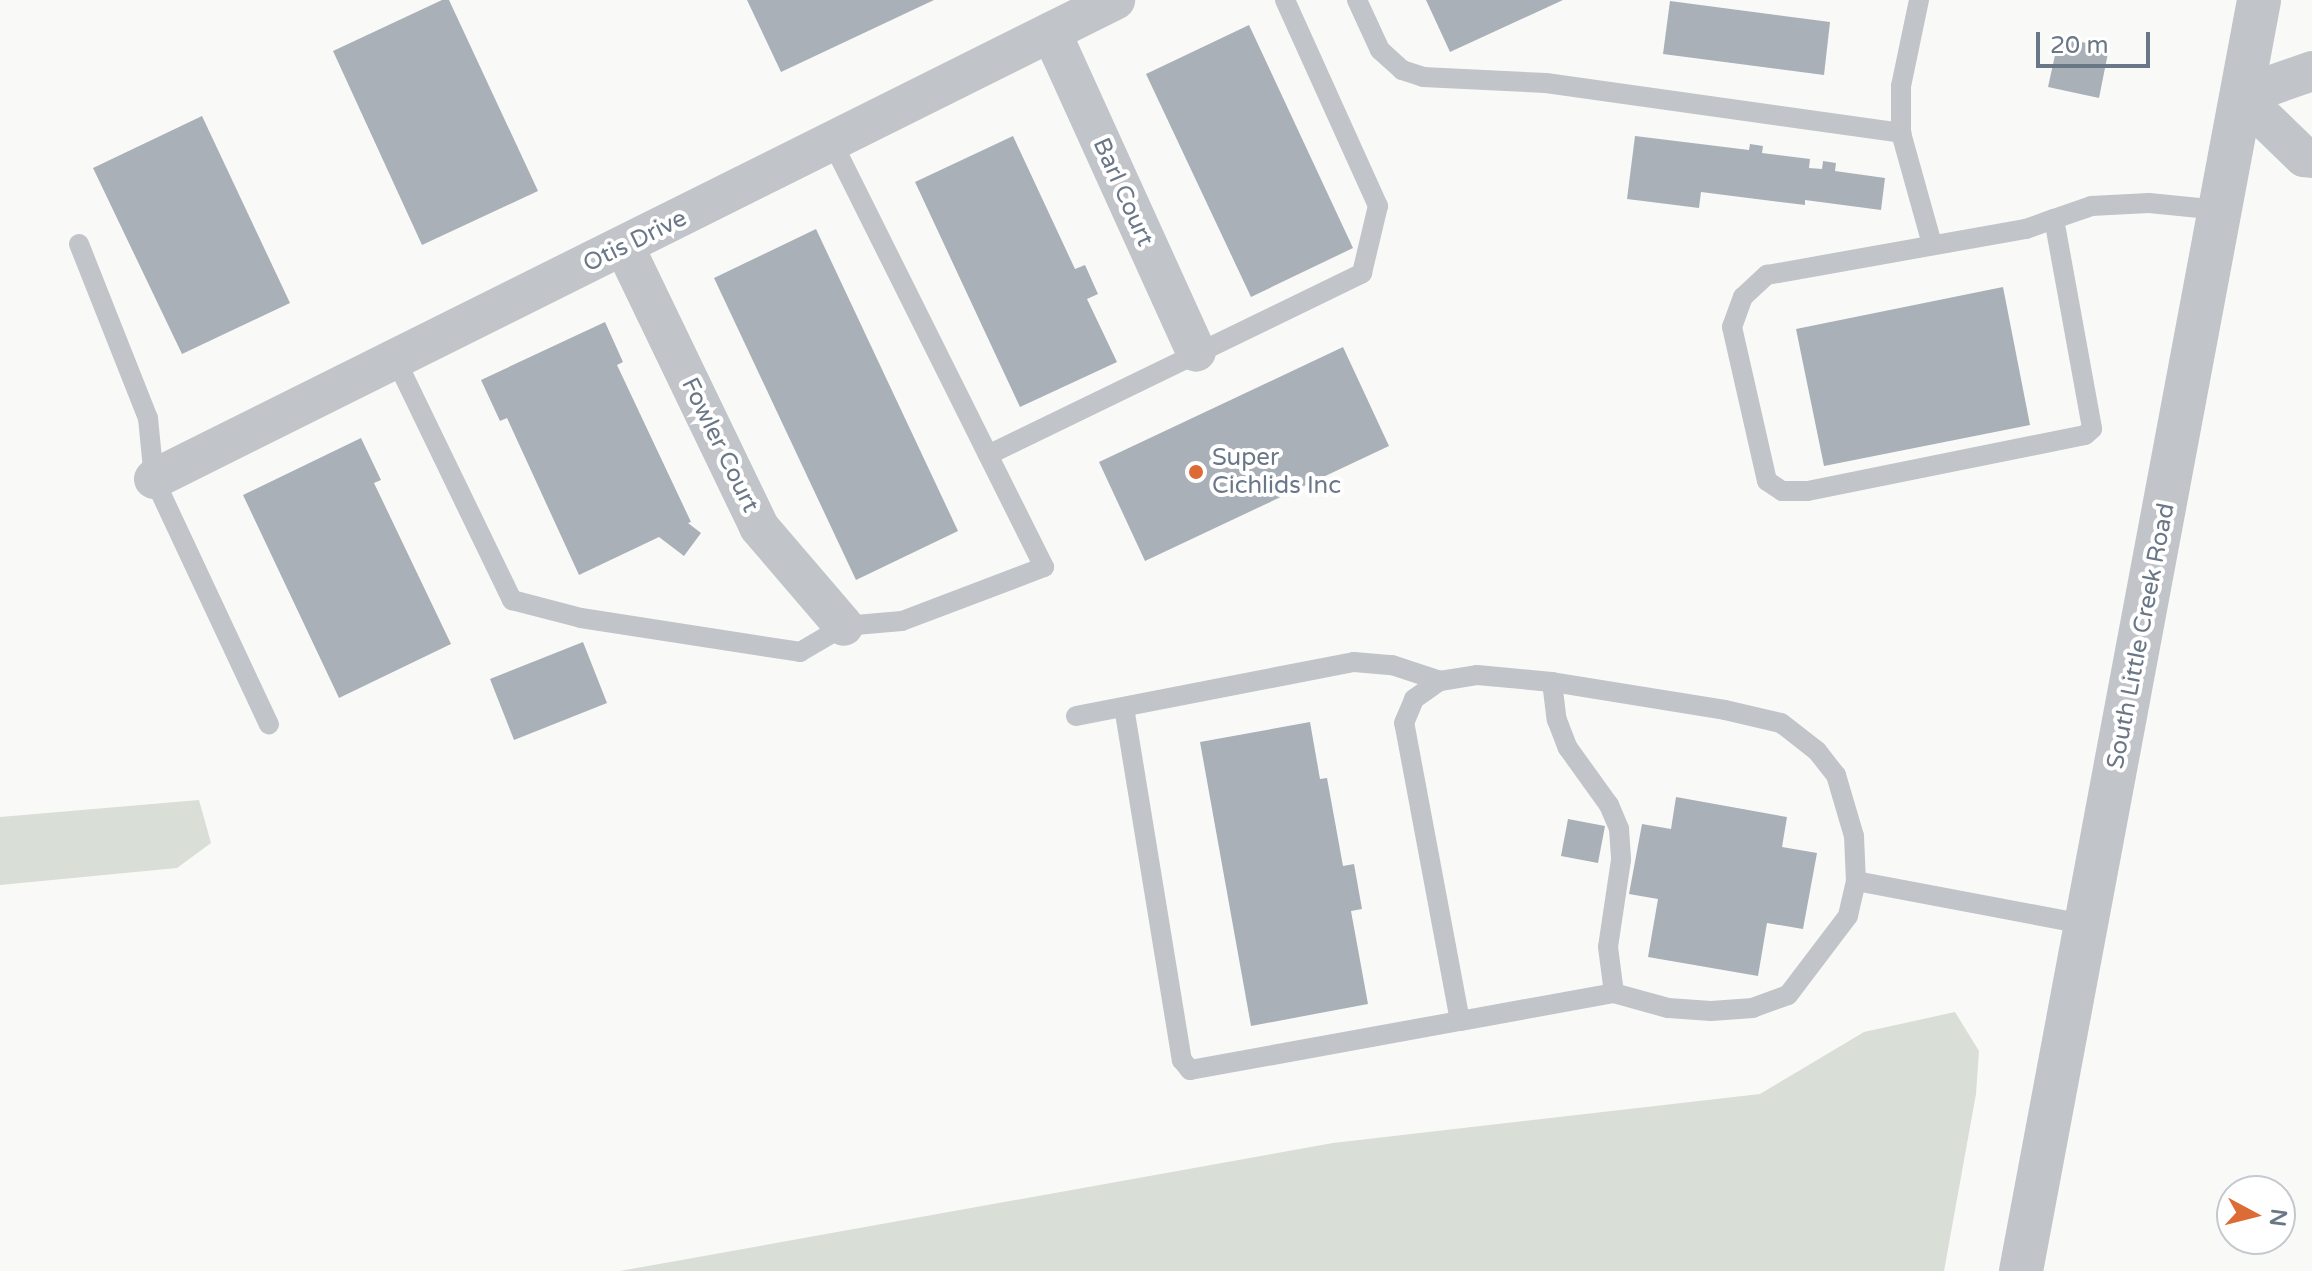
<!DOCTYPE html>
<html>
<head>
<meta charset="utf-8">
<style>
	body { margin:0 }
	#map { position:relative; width:2312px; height:1271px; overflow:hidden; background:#f9faf8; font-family:"Varela Round",sans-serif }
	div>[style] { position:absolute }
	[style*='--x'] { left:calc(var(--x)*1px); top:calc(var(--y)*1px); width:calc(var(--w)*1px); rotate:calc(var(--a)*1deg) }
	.green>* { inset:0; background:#d9ded7 }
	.building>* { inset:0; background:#a9b0b8 }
	.service>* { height:20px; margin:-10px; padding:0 10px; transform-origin:10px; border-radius:10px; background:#c1c5c9 }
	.minor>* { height:40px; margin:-20px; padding:0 20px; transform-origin:20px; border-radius:20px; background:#c1c5c9 }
	.tertiary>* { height:44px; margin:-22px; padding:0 22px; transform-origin:22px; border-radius:22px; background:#c1c5c9 }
	.dots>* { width:22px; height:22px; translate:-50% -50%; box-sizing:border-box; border:4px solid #fff; border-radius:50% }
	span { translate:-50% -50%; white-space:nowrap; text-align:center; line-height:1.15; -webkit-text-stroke:8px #fff; paint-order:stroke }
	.street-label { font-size:24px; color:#6a7787 }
	.poi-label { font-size:24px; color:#6a7787 }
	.left { translate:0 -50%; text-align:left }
	.north { position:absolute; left:2216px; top:1175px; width:80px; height:80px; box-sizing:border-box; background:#fff; border:2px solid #c3c9cf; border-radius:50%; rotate:97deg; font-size:22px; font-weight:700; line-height:32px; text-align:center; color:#6a7787 }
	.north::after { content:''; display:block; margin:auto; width:28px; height:36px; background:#dc6b35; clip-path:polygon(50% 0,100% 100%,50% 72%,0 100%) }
	.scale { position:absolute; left:2036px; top:32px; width:114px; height:36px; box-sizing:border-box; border:4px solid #6a7787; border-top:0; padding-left:10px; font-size:24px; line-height:28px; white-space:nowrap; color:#6a7787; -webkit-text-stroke:6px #fff; paint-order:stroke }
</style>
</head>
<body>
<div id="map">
	<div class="green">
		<i style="clip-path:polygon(199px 800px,211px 843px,177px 868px,0 885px,0 817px)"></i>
		<i style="clip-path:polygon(1955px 1012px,1979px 1051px,1976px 1094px,1944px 1271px,620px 1271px,1333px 1143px,1760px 1094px,1864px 1032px)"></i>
	</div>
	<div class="building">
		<i style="clip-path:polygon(442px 0,449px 0,538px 191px,422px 245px,333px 51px)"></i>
		<i style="clip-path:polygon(747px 0,934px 0,781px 72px)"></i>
		<i style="clip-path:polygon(1426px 0,1563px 0,1450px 52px)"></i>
		<i style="clip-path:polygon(1670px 1px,1830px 22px,1824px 75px,1663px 54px)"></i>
		<i style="clip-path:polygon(1249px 25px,1353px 248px,1251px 297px,1146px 74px)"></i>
		<i style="clip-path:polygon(2059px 37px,2109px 48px,2099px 98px,2048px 87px)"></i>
		<i style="clip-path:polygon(202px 116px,290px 303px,182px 354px,93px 168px)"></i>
		<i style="clip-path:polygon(1013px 136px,1075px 269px,1085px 265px,1098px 294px,1087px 299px,1117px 362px,1020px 407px,915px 182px)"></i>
		<i style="clip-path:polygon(1635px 136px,1749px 150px,1750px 144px,1763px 146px,1762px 153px,1810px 159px,1809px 168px,1822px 169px,1823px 161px,1836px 163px,1835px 171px,1885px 178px,1881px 210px,1805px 200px,1805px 205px,1701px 192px,1699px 208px,1627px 199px)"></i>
		<i style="clip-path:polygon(816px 229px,958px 531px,856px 580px,714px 278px)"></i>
		<i style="clip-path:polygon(2003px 287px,2030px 425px,1824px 466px,1796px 329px)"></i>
		<i style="clip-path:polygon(605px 322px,623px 362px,617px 365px,691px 522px,688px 523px,701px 533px,684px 556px,659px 537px,579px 575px,507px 418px,500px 421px,481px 380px)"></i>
		<i style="clip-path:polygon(1343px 347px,1389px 446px,1145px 561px,1099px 462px)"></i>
		<i style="clip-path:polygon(361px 438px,381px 480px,374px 483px,451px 644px,339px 698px,243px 495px)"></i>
		<i style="clip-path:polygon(583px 642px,607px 703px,514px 740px,490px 679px)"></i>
		<i style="clip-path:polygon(1310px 722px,1320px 779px,1327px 778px,1343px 866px,1354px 864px,1362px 909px,1351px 911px,1368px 1004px,1251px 1026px,1200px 742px)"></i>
		<i style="clip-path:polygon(1676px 797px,1787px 817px,1782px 847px,1817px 853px,1803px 929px,1767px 923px,1758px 976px,1648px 957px,1658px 899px,1629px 894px,1642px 824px,1671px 829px)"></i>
		<i style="clip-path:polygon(1568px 819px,1605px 826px,1598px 863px,1561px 856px)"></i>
	</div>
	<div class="service">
		<i style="--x:1357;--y:0;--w:55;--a:65.3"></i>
		<i style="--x:1380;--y:50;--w:30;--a:42"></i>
		<i style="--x:1402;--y:70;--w:22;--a:18"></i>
		<i style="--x:1423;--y:77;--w:123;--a:2.8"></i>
		<i style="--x:1546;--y:83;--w:359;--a:8"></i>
		<i style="--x:1919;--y:0;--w:88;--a:101.8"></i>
		<i style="--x:1901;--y:86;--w:47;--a:90"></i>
		<i style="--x:1901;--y:133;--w:115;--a:74.4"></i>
		<i style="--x:2054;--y:219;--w:213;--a:79.7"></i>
		<i style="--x:2092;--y:429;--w:9;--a:139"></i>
		<i style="--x:2085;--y:435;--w:283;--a:168.6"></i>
		<i style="--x:1808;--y:491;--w:26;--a:180"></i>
		<i style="--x:1782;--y:491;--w:18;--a:-146"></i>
		<i style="--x:1767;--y:481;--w:158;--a:-102.8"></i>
		<i style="--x:1732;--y:327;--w:32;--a:-70"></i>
		<i style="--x:1743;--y:297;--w:33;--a:-43"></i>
		<i style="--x:1767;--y:275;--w:263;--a:-10.1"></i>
		<i style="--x:2026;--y:229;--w:30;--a:-20"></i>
		<i style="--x:2054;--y:219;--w:39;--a:-19"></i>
		<i style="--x:2091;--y:206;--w:58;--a:-3"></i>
		<i style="--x:2149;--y:203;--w:71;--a:5.6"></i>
		<i style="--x:79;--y:244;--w:187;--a:68.4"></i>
		<i style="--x:148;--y:418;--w:61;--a:84.4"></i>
		<i style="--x:154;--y:479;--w:271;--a:64.9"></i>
		<i style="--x:395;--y:358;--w:269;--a:64.2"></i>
		<i style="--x:512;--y:600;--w:71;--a:14.6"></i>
		<i style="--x:581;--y:618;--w:222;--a:8.8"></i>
		<i style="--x:800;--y:652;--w:51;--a:-30.6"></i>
		<i style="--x:844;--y:626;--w:58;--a:-4.9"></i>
		<i style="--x:902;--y:621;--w:152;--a:-20.8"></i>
		<i style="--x:1044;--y:567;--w:476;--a:-116.5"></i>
		<i style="--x:988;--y:455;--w:416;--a:-25.9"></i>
		<i style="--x:1362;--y:273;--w:69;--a:-76.6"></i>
		<i style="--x:1378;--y:206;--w:226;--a:-114.3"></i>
		<i style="--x:1552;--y:682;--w:38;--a:83"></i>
		<i style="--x:1557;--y:720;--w:30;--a:69"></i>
		<i style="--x:1568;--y:748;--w:70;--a:54.3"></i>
		<i style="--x:1609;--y:805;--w:26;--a:67"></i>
		<i style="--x:1619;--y:829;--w:31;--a:86"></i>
		<i style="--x:1621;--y:860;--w:88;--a:98.5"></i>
		<i style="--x:1608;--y:947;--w:46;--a:82.6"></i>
		<i style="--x:1124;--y:707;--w:358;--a:80.7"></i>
		<i style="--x:1182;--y:1060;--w:13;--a:51"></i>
		<i style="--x:1190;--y:1070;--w:274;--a:-10.3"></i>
		<i style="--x:1460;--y:1021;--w:303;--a:-100.6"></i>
		<i style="--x:1404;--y:723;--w:26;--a:-67"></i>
		<i style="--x:1414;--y:699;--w:32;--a:-35"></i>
		<i style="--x:1440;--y:681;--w:37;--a:-9"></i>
		<i style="--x:1477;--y:675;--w:75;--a:5.3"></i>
		<i style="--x:1552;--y:682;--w:175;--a:9.2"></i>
		<i style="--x:1725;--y:710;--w:57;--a:13.1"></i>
		<i style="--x:1781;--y:723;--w:46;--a:37.9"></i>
		<i style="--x:1817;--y:751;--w:31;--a:52"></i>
		<i style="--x:1836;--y:775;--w:64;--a:73.6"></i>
		<i style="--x:1854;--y:836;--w:45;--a:87.5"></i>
		<i style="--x:1856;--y:881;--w:36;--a:103"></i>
		<i style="--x:1848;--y:916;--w:99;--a:127.2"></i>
		<i style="--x:1788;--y:995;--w:37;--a:160"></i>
		<i style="--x:1753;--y:1008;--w:42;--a:175.9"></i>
		<i style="--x:1711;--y:1011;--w:43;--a:-176"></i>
		<i style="--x:1668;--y:1008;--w:56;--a:-164.5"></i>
		<i style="--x:1614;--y:993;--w:157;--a:169.7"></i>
		<i style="--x:1076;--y:716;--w:283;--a:-11"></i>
		<i style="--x:1354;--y:662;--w:38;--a:5"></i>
		<i style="--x:1392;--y:665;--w:51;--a:18.4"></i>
		<i style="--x:1856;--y:881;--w:232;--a:10.7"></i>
	</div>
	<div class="minor">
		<i style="--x:1051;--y:32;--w:351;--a:65.6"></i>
		<i style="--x:2312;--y:71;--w:75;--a:160.6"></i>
		<i style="--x:2241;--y:96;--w:88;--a:44.1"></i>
		<i style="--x:2304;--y:157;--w:8;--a:7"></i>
		<i style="--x:624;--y:246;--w:312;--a:64.3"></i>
		<i style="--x:759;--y:527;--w:130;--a:49.4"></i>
		<i style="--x:154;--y:479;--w:1074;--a:-26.49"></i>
	</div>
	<div class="tertiary">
		<i style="--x:2021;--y:1271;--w:1293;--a:-79.39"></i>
	</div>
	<div class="dots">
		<i style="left:1196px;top:472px;background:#dc6b35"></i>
	</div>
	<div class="street-label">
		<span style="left:1123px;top:192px;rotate:66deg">Barl Court</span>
		<span style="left:635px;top:241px;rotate:-26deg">Otis Drive</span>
		<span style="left:720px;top:445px;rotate:64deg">Fowler Court</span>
		<span style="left:2141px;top:636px;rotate:-79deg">South Little Creek Road</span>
	</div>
	<div class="poi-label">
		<span class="left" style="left:1212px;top:472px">Super<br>Cichlids Inc</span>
	</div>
	<div class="north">N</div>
	<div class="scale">20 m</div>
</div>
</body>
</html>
